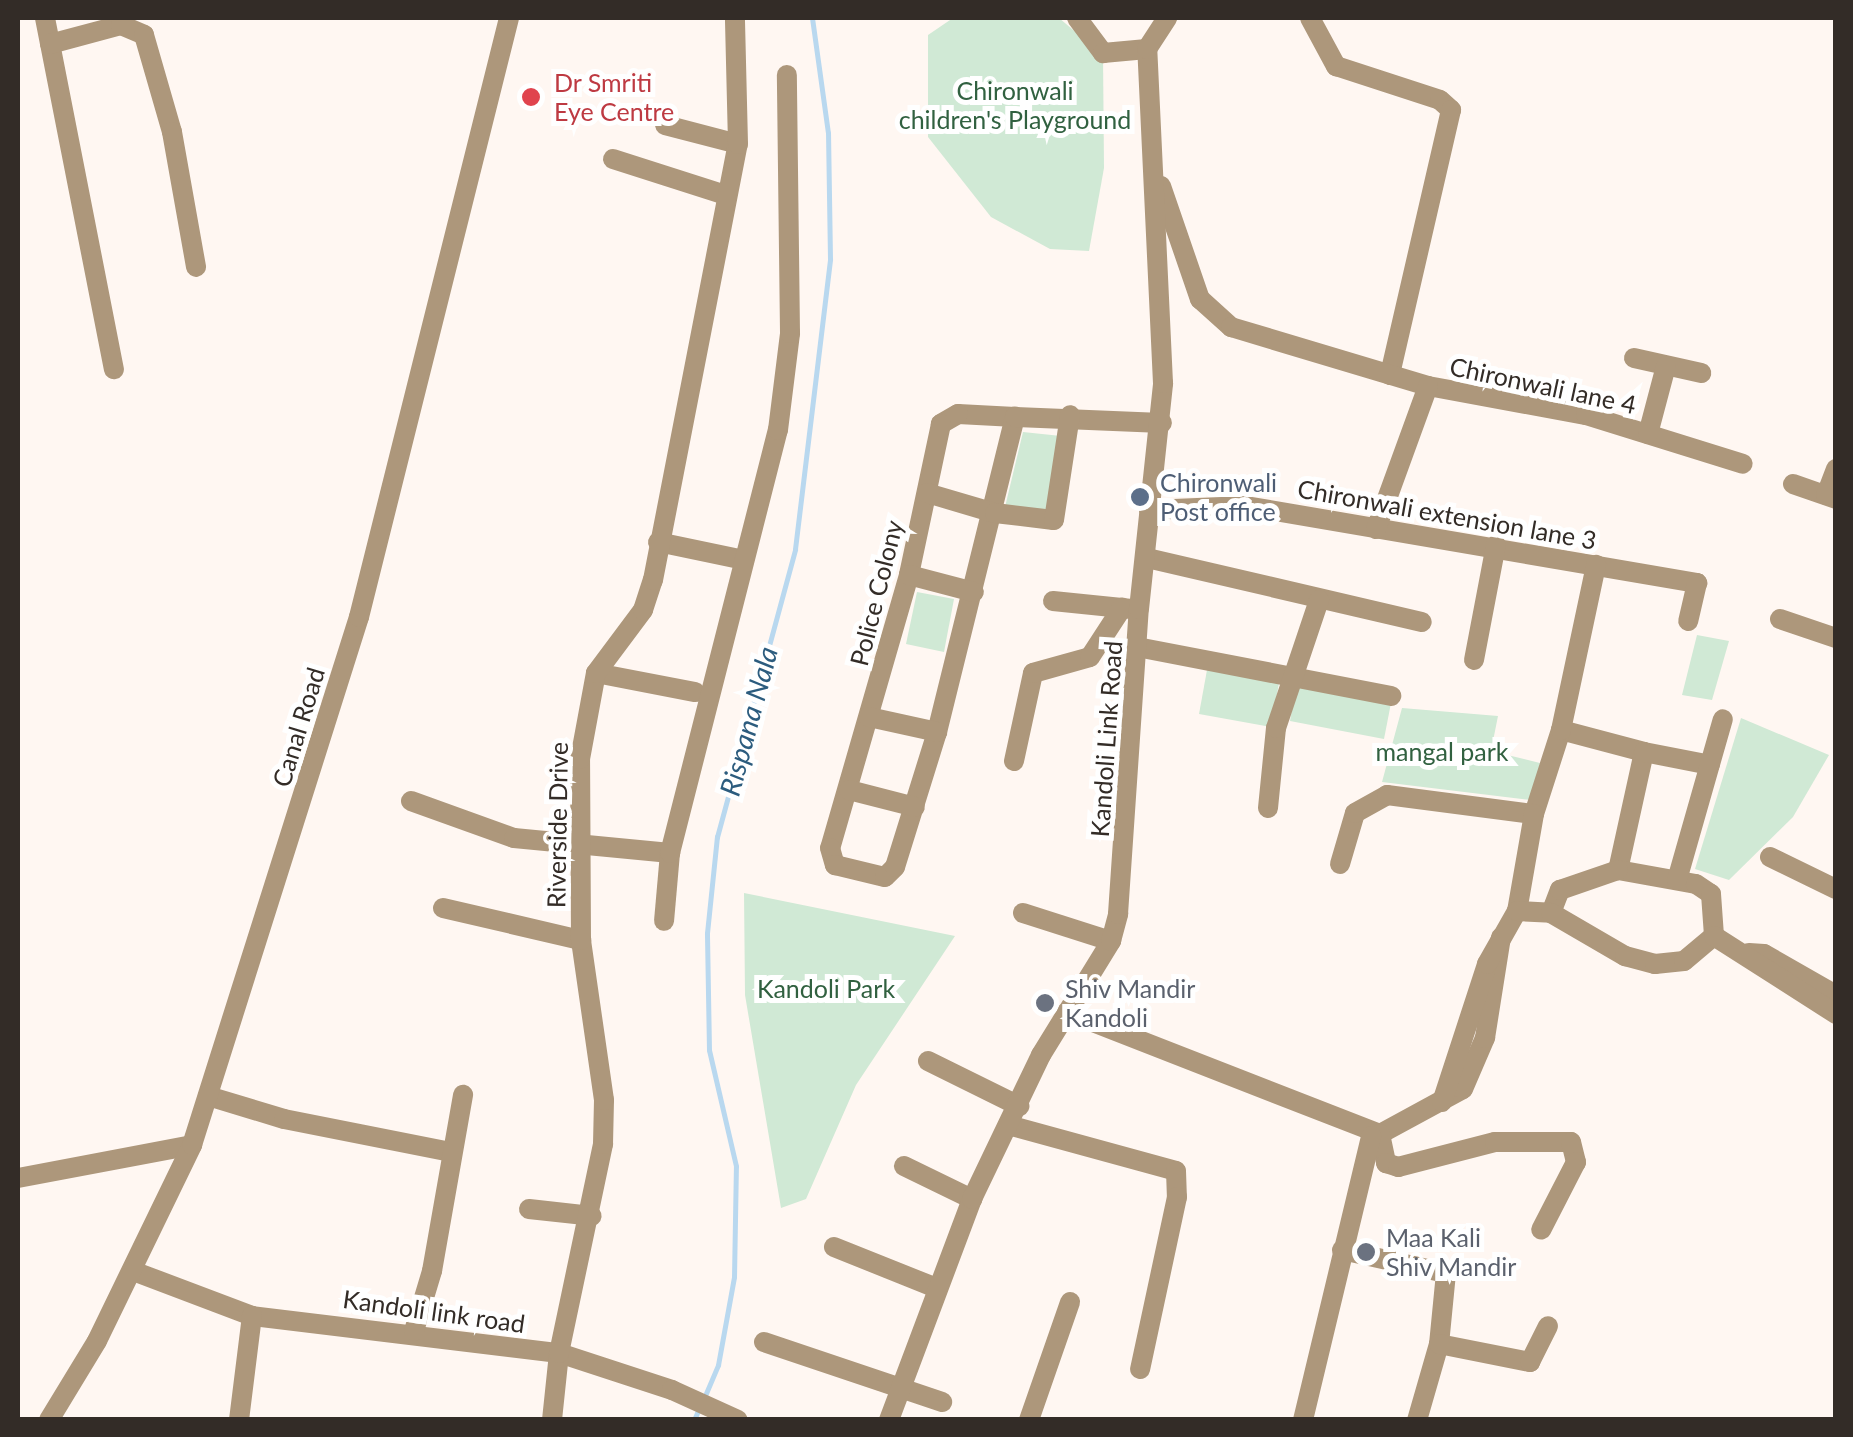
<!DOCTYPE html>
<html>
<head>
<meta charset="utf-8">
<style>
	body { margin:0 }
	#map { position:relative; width:1853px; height:1437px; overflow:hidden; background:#fff7f2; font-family:Lato,sans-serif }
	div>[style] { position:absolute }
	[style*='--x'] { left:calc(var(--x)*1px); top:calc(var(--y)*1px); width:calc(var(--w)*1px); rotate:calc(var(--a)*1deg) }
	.green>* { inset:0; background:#d0e9d5 }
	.stream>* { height:5px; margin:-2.5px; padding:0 2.5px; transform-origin:2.5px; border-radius:2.5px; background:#b9d8ef }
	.minor>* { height:20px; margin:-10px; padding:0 10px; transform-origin:10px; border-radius:10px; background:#ad977b }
	.dots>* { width:28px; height:28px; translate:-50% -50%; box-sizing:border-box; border:5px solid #fff; border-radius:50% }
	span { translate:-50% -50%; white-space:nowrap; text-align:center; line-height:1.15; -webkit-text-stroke:10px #fff; paint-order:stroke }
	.health-label { font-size:25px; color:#be3a42 }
	.left { translate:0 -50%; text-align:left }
	.park-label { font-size:25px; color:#316140 }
	.street-label { font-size:25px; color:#332c27 }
	.service-label { font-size:25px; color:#4e5e75 }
	.worship-label { font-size:25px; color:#5b616d }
	.water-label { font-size:28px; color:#2c5c7e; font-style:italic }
	.frame { position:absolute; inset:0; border:20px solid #332c27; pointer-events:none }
</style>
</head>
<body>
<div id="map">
	<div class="green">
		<i style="clip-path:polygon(953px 18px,1059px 18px,1103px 55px,1104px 168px,1089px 251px,1050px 249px,991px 217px,928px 137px,928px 35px)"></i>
		<i style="clip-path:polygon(1023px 432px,1061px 436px,1055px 514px,1005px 507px)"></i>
		<i style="clip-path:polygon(917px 592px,954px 599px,944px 652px,906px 644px)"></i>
		<i style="clip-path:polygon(1697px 635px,1729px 641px,1712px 700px,1682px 695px)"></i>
		<i style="clip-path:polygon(1207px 670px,1279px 683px,1271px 727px,1199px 714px)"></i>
		<i style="clip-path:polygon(1296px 685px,1391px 703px,1384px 739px,1290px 721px)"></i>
		<i style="clip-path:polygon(1402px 708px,1498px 716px,1491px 751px,1540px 763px,1531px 800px,1382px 782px)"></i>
		<i style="clip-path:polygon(1741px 718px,1829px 755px,1793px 817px,1729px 880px,1695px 869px)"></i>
		<i style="clip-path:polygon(744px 893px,955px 936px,856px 1085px,806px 1199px,781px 1208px,745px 995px)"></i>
	</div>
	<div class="stream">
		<i style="--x:704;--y:1398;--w:36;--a:-67"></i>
		<i style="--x:718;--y:1365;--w:89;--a:-79.7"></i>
		<i style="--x:734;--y:1277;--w:111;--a:-89"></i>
		<i style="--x:736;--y:1166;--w:119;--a:-103.1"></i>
		<i style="--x:709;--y:1050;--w:117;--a:-91"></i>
		<i style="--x:707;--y:933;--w:97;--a:-84.1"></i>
		<i style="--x:717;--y:837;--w:298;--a:-74.8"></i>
		<i style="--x:795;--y:549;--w:292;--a:-83.1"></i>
		<i style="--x:830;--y:259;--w:126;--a:-90.9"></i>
		<i style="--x:828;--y:133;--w:116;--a:-97.9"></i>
		<i style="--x:694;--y:1420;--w:13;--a:-67"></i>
	</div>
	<div class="minor">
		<i style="--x:45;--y:18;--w:358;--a:78.9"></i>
		<i style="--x:1077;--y:18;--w:44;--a:53.4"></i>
		<i style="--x:1103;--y:53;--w:44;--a:-5.2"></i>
		<i style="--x:1310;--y:18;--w:55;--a:61.6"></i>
		<i style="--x:1336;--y:66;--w:109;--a:18.1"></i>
		<i style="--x:1440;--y:100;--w:15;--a:42"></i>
		<i style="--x:1451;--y:110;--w:272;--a:103"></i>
		<i style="--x:50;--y:44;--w:73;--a:-15"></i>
		<i style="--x:121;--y:25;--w:25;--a:23"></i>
		<i style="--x:144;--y:35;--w:101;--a:73.9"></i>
		<i style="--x:172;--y:132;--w:137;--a:79.9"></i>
		<i style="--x:665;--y:125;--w:75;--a:14.6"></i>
		<i style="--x:613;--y:159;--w:119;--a:17.7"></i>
		<i style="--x:1161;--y:186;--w:120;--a:71"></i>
		<i style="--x:1200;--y:299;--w:42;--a:42.1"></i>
		<i style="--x:1231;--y:327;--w:206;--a:16.7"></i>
		<i style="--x:1428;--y:386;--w:161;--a:10.4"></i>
		<i style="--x:1586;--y:415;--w:164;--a:17.3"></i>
		<i style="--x:1634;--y:358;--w:69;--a:12.6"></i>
		<i style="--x:1015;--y:417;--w:57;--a:-177"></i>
		<i style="--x:958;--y:414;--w:20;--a:150"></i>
		<i style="--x:941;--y:424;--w:154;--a:102"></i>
		<i style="--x:909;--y:575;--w:284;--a:106.1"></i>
		<i style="--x:830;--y:848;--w:18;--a:74"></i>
		<i style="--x:835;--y:865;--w:51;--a:13.5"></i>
		<i style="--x:885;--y:877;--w:14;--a:-45"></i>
		<i style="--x:895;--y:867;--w:141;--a:-72.7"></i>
		<i style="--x:937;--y:732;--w:325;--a:-76.1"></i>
		<i style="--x:1015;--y:417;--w:147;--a:2.3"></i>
		<i style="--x:1648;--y:434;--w:70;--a:-75.2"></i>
		<i style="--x:1793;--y:484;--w:46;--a:19.2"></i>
		<i style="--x:927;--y:493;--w:71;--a:16.4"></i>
		<i style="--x:995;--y:513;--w:59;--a:6.8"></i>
		<i style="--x:1054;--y:520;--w:106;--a:-81.3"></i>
		<i style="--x:1826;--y:495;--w:28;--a:-69"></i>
		<i style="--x:1149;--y:510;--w:97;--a:-2.4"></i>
		<i style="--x:1246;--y:506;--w:458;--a:9.7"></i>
		<i style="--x:1697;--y:583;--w:39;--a:103"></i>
		<i style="--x:1376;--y:529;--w:152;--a:-70"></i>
		<i style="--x:658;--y:542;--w:88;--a:11.8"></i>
		<i style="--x:1147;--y:558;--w:282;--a:13.1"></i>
		<i style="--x:909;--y:575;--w:67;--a:14.7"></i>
		<i style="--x:1053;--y:601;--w:79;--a:5.8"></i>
		<i style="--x:1780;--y:619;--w:59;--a:18.7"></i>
		<i style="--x:1137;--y:647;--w:259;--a:10.9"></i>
		<i style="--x:1474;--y:660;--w:117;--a:-79.2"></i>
		<i style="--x:596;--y:673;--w:101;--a:10.9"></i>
		<i style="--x:869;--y:717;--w:70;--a:12.4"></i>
		<i style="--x:1561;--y:730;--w:86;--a:14.8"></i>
		<i style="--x:1644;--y:752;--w:121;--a:102.4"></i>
		<i style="--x:1618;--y:870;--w:79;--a:10.2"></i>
		<i style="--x:1696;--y:884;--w:18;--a:34"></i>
		<i style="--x:1711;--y:894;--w:42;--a:85.9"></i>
		<i style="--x:1644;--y:752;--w:67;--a:11.1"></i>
		<i style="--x:1014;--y:761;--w:90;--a:-77.8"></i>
		<i style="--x:1033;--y:673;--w:59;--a:-15.7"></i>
		<i style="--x:1090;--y:657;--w:59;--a:-56.9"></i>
		<i style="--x:849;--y:790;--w:68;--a:14.4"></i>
		<i style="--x:411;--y:801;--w:109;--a:19.8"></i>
		<i style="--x:514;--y:838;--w:157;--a:5.5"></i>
		<i style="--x:670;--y:853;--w:68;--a:95"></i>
		<i style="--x:1268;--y:808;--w:80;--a:-84.3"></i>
		<i style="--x:1276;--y:728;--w:135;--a:-71.4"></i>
		<i style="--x:1534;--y:814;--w:88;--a:-72.2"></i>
		<i style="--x:1561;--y:730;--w:169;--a:-78"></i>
		<i style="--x:670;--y:853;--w:437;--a:-75.7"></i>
		<i style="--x:778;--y:430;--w:98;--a:-82.9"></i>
		<i style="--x:790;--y:333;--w:258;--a:-90.7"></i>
		<i style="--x:1770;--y:857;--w:73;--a:25.9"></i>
		<i style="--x:1340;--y:864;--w:53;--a:-73.6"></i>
		<i style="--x:1355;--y:813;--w:37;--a:-29"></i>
		<i style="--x:1387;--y:795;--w:148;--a:7.4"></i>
		<i style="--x:1534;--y:814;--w:98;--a:99.9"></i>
		<i style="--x:1677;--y:880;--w:167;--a:-74.1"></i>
		<i style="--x:443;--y:908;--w:142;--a:13.1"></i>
		<i style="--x:1023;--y:913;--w:92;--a:17.7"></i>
		<i style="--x:1551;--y:913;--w:25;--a:-69"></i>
		<i style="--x:1560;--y:890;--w:61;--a:-19"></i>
		<i style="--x:1749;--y:953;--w:15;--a:4"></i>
		<i style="--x:1764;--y:954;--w:83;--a:29.7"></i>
		<i style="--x:1067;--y:1012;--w:336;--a:21.3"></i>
		<i style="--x:1380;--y:1134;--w:94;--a:-28.5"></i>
		<i style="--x:1463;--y:1089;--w:56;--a:-66.7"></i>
		<i style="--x:1485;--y:1038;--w:102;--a:-81"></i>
		<i style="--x:928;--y:1061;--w:102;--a:26.3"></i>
		<i style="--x:208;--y:1096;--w:79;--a:16.8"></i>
		<i style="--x:284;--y:1119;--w:170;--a:11.2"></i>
		<i style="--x:1442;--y:1102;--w:145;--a:-71.9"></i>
		<i style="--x:1487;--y:964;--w:61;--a:-60.5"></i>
		<i style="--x:1517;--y:911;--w:34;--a:3"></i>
		<i style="--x:1551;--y:913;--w:86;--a:30.2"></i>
		<i style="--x:1625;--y:956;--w:31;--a:15"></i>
		<i style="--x:1655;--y:964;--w:29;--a:-6"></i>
		<i style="--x:1684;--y:961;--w:39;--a:-40"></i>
		<i style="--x:1714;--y:936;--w:145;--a:32.6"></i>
		<i style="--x:1008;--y:1125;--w:174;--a:15.3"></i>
		<i style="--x:1176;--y:1171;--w:26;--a:88"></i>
		<i style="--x:1177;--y:1197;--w:176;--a:102.1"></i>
		<i style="--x:1380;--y:1134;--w:30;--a:78"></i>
		<i style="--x:1386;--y:1163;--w:13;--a:18"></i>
		<i style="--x:1398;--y:1167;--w:100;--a:-14.5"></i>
		<i style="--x:1495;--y:1142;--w:76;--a:0"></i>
		<i style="--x:1571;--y:1142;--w:21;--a:76"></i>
		<i style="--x:1576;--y:1162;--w:76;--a:117.2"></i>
		<i style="--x:904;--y:1166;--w:76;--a:25.9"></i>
		<i style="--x:18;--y:1178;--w:177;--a:-10.7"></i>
		<i style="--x:529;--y:1209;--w:63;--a:6.3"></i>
		<i style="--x:834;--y:1247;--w:108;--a:21.8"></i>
		<i style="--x:1342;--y:1250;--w:107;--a:12.5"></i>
		<i style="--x:1446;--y:1273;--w:71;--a:95.6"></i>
		<i style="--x:1439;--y:1344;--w:79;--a:106.1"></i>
		<i style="--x:133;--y:1271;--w:127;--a:20.7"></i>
		<i style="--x:252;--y:1316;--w:309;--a:6.9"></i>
		<i style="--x:559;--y:1353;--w:119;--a:18.1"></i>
		<i style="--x:672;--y:1390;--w:72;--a:24.4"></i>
		<i style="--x:414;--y:1331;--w:63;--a:-73.3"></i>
		<i style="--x:432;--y:1271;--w:179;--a:-80"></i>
		<i style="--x:764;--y:1342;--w:188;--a:18.6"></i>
		<i style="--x:1439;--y:1344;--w:93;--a:11.2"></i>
		<i style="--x:1530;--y:1362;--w:40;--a:-63.4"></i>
		<i style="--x:49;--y:1420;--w:92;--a:-58.7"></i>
		<i style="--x:97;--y:1341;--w:218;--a:-64.1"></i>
		<i style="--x:192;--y:1145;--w:554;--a:-72.45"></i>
		<i style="--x:359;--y:617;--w:617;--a:-75.94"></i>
		<i style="--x:239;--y:1420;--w:105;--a:-82.9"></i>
		<i style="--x:552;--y:1420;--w:67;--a:-84"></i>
		<i style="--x:559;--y:1353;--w:214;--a:-78.1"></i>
		<i style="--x:603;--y:1144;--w:44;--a:-88.7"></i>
		<i style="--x:604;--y:1100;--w:162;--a:-98.2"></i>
		<i style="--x:581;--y:940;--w:181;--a:-90.3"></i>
		<i style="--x:580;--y:759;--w:87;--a:-79.5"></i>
		<i style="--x:596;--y:673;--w:79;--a:-53.3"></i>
		<i style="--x:643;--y:610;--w:32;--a:-72"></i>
		<i style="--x:653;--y:580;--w:444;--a:-79"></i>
		<i style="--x:738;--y:144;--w:126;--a:-91.4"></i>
		<i style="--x:889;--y:1420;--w:236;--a:-69.4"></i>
		<i style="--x:972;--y:1199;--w:160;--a:-64.4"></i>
		<i style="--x:1041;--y:1055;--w:134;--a:-58.4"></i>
		<i style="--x:1111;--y:941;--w:28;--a:-75"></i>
		<i style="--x:1118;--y:914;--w:306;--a:-86.1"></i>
		<i style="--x:1139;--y:609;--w:227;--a:-83.9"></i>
		<i style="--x:1163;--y:383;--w:334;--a:-92.7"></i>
		<i style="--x:1147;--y:49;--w:37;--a:-57"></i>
		<i style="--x:1029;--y:1420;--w:125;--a:-70.8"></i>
		<i style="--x:1303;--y:1420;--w:292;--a:-76.5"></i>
	</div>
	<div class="dots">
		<i style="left:531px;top:97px;background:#e0444e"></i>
		<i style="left:1140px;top:497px;background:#5c6f8a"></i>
		<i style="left:1045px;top:1003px;background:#6b7280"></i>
		<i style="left:1366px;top:1252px;background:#6b7280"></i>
	</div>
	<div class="health-label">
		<span class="left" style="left:554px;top:97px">Dr Smriti<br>Eye Centre</span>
	</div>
	<div class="park-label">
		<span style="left:1015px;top:105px">Chironwali<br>children's Playground</span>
		<span style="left:1442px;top:751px">mangal park</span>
		<span style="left:826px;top:988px">Kandoli Park</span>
	</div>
	<div class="street-label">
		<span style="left:1543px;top:385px;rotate:12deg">Chironwali lane 4</span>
		<span style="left:1447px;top:514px;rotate:10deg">Chironwali extension lane 3</span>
		<span style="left:876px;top:593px;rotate:-76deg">Police Colony</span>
		<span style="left:298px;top:727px;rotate:-73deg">Canal Road</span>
		<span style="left:1106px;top:739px;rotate:-86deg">Kandoli Link Road</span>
		<span style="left:557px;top:825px;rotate:-89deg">Riverside Drive</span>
		<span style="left:434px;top:1311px;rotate:8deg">Kandoli link road</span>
	</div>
	<div class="service-label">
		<span class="left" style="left:1160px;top:497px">Chironwali<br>Post office</span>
	</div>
	<div class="worship-label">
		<span class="left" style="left:1065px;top:1003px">Shiv Mandir<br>Kandoli</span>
		<span class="left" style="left:1386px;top:1252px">Maa Kali<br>Shiv Mandir</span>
	</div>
	<div class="water-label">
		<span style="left:748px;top:721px;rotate:-75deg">Rispana Nala</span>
	</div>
	<div class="frame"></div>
</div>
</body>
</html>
